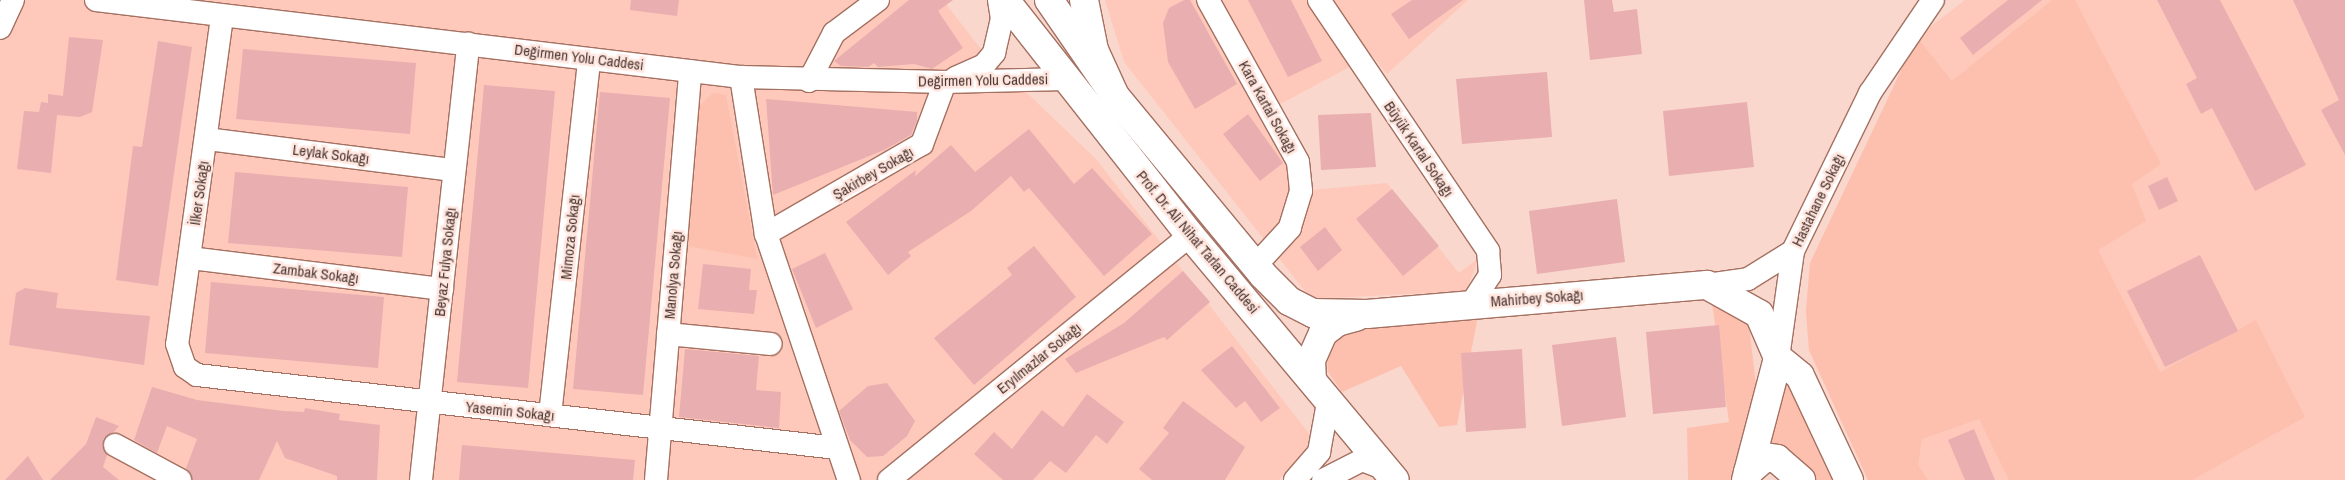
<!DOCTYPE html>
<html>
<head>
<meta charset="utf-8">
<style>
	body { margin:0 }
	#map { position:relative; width:2345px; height:480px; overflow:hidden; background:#fad7cd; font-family:"Archivo Narrow",sans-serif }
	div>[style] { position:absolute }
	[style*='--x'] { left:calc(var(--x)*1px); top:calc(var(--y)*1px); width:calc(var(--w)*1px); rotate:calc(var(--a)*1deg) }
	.built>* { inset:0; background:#fec9ba }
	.green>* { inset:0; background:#fdc0ae }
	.building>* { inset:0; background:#e9aeb0 }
	.roads { filter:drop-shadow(1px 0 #a47061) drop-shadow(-1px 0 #a47061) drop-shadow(0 1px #a47061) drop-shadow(0 -1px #a47061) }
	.minor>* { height:22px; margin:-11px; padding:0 11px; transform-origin:11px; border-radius:11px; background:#fff }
	.major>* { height:28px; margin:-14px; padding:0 14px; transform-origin:14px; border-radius:14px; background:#fff }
	.highway>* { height:28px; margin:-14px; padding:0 14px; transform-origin:14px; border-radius:14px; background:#fff }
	span { translate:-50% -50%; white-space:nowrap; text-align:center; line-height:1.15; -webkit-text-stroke:5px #ffe7e0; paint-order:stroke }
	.street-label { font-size:15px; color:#4d362f }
</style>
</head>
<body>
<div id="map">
	<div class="built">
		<i style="clip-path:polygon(0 0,943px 0,980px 48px,1096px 159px,1314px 440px,1279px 480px,0 480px)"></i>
		<i style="clip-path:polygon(1105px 0,1468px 0,1387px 74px,1372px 55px,1269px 110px,1301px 191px,1387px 183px,1459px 273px,1479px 258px,1466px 291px,1311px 299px,1124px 62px)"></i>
		<i style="clip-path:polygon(1965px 0,2345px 0,2345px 480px,1868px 480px,1809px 350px,1806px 311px,1810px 263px,1917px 37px)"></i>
	</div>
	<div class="green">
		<i style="clip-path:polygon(2052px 0,2075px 0,2161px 164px,2132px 184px,2146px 221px,2098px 250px,2160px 372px,2256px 320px,2305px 417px,2192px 480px,2009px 480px,1979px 419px,1922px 439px,1918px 465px,1928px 480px,1868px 480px,1809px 350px,1806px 311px,1810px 263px,1917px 37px,1952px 81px)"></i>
		<i style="clip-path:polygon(713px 93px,726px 95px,757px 259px,688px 246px,698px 107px)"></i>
		<i style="clip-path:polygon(1711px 296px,1748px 316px,1756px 385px,1733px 480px,1688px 480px,1687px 428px,1729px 422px)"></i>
		<i style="clip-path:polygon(1478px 316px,1457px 425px,1439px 427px,1401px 366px,1342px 392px,1328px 372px,1327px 356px,1335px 337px,1352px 325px)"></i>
		<i style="clip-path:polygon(1785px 382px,1795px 391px,1836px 480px,1815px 480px,1781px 447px,1762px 452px)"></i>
	</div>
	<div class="building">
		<i style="clip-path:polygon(631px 0,679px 0,677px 16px,630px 10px)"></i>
		<i style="clip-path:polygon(909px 0,953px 0,938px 11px,963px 48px,932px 69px,914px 64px,878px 67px,874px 63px,868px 67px,841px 66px,834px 61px)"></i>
		<i style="clip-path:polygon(1184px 0,1190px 0,1237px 84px,1195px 109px,1168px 62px,1163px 23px,1169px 8px)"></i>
		<i style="clip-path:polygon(1248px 0,1291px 0,1322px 61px,1288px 77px)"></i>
		<i style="clip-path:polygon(1412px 0,1463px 0,1409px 39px,1391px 14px)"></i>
		<i style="clip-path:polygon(1584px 0,1612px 0,1614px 12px,1637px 9px,1642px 54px,1590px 60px)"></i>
		<i style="clip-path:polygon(2008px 0,2042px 0,1973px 55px,1960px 38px)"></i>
		<i style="clip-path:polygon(2157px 0,2220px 0,2306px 165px,2255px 191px,2212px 108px,2201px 114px,2186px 84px,2197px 78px)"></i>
		<i style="clip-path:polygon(2293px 0,2345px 0,2345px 155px,2321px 110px,2339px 100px)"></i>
		<i style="clip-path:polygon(69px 37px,103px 40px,92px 112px,80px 117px,57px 115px,51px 173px,17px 169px,24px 111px,39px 112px,41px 102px,48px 103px,48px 94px,63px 96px)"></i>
		<i style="clip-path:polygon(158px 41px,192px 47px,158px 286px,116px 280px,133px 146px,142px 147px)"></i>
		<i style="clip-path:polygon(243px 49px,416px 63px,410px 134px,236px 119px)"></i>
		<i style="clip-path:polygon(1547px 72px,1552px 137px,1462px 144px,1456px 79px)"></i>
		<i style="clip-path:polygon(484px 85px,555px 91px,528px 388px,457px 382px)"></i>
		<i style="clip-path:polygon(600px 92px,670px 98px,643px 395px,573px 389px)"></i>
		<i style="clip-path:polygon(766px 99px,917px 112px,917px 121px,911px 135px,884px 150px,773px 195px)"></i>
		<i style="clip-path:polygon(1747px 102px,1754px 167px,1669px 176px,1663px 111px)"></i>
		<i style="clip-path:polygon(1371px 113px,1376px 167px,1321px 170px,1318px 115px)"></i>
		<i style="clip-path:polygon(1248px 114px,1283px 163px,1260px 181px,1223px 134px)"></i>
		<i style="clip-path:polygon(1029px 129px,1074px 184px,1092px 168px,1152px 234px,1104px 276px,1029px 188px,1024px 192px,1011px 176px,971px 211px,908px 252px,911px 256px,888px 275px,846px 222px,916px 170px,915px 176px,951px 145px,975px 172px)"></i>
		<i style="clip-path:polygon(235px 172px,408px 187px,402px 257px,228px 243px)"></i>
		<i style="clip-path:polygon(2167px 177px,2178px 201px,2159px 210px,2148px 186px)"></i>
		<i style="clip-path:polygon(1392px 189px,1439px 246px,1403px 276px,1356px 219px)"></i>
		<i style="clip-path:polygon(1617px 199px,1625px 262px,1537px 274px,1529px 211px)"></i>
		<i style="clip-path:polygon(1325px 227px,1342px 250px,1318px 271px,1300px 247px)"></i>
		<i style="clip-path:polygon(1034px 246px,1076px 297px,974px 385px,934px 338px,1012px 275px,1007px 268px)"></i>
		<i style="clip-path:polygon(825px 253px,853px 309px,816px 328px,792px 269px)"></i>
		<i style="clip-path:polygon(2200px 255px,2238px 331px,2165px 367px,2127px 291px)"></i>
		<i style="clip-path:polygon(703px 264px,751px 269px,749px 290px,757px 290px,754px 314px,698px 309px)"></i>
		<i style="clip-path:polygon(1183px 271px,1210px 302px,1167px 340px,1164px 337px,1076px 373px,1065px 359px,1124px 323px)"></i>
		<i style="clip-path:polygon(211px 282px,384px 297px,378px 368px,205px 353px)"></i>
		<i style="clip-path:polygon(25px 288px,58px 293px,56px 308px,150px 316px,144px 365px,9px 345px,16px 293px)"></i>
		<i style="clip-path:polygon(1719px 325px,1726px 407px,1653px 414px,1646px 332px)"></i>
		<i style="clip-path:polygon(1616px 337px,1626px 417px,1562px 426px,1552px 345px)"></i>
		<i style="clip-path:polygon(1232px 346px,1280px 408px,1261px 422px,1245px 401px,1236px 408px,1201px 370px)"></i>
		<i style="clip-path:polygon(685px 349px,759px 356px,756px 390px,781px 392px,779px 428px,679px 417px)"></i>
		<i style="clip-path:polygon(1522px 349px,1526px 428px,1466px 432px,1461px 353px)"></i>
		<i style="clip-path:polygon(887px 383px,915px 421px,907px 436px,883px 456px,867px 457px,850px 440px,839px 411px,868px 386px)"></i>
		<i style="clip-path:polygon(152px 387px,197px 400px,283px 411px,304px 412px,305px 408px,340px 414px,339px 420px,380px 425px,377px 480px,337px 480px,337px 476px,285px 458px,277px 441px,259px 480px,193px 480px,186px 468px,197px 439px,167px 426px,157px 453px,134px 440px)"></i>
		<i style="clip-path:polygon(1087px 394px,1124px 422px,1107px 444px,1096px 435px,1066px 473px,1050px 461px,1033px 480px,1003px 480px,974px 454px,994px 432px,1012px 449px,1042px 410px,1063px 427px)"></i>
		<i style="clip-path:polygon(1183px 401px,1245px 447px,1225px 480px,1152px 480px,1139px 469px,1169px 433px,1163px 428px)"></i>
		<i style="clip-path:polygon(96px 417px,119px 426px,102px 445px,107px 455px,103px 467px,119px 480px,50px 480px,86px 444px)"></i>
		<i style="clip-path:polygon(1974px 429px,1995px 480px,1965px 480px,1948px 440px)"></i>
		<i style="clip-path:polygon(462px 445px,635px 460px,633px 480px,459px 480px)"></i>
		<i style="clip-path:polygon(28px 456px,43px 480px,5px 480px)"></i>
	</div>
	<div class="roads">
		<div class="minor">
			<i style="--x:96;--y:0;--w:650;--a:6.81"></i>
			<i style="--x:741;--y:77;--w:204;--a:1.4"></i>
			<i style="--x:945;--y:82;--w:120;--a:-1.4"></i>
			<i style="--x:1208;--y:0;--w:185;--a:60.9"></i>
			<i style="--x:1298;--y:162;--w:29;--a:84"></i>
			<i style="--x:1301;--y:191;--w:39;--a:107"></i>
			<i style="--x:1290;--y:228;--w:52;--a:132.6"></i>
			<i style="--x:1319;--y:0;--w:303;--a:56"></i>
			<i style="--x:1488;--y:251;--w:24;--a:85"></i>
			<i style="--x:1490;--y:275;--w:33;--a:123"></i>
			<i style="--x:222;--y:17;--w:330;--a:97.8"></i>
			<i style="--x:177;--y:344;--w:24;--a:71"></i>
			<i style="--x:185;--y:367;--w:14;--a:34"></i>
			<i style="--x:197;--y:375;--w:644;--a:6.51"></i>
			<i style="--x:0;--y:28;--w:31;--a:-65"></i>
			<i style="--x:741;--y:77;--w:159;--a:81"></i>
			<i style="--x:766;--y:234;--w:260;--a:71.4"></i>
			<i style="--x:955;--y:78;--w:32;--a:-24"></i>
			<i style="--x:984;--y:65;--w:16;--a:-50"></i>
			<i style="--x:994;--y:53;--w:35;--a:-77"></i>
			<i style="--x:1002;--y:19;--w:19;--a:-99"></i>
			<i style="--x:809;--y:81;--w:54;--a:-62.5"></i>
			<i style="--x:834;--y:33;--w:55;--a:-36.9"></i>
			<i style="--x:207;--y:139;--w:249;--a:7.2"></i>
			<i style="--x:766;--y:234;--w:180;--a:-30"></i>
			<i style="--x:922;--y:144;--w:66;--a:-69.6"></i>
			<i style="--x:190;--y:258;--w:254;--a:7"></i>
			<i style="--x:1707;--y:285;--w:41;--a:-8.3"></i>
			<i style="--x:1748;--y:279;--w:53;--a:-31.9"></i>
			<i style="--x:668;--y:334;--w:103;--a:5.5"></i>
			<i style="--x:1778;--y:358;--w:108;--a:-82"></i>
			<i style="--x:1793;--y:251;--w:176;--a:-64"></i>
			<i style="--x:1870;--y:93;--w:112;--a:-55.9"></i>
			<i style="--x:550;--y:415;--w:358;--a:-83.7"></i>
			<i style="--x:115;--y:445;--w:74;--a:28.3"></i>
			<i style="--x:421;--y:480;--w:439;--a:-83.8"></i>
			<i style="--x:656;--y:480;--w:410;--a:-85.2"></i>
			<i style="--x:889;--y:480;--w:388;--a:-39.1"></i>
			<i style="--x:1295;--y:480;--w:37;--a:-49"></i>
			<i style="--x:1319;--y:452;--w:50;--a:-79.6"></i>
			<i style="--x:1323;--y:480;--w:44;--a:-27.1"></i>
			<i style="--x:1362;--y:460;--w:26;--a:21"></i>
		</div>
		<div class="major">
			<i style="--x:1005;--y:0;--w:299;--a:51.8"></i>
			<i style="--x:1190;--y:235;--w:319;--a:50.1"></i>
			<i style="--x:1049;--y:0;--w:116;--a:55.5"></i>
			<i style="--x:1115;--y:96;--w:232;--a:50.4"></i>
			<i style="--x:1263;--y:275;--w:37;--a:45"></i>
			<i style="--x:1289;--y:301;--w:27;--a:27"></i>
			<i style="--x:1313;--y:313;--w:54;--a:1.1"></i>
			<i style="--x:1367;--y:314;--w:341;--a:-4.9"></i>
			<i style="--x:1707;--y:285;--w:60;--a:29.1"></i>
			<i style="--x:1759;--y:314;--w:48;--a:66.6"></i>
			<i style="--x:1778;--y:358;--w:28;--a:39"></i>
			<i style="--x:1800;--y:376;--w:115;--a:64.8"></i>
			<i style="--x:1312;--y:380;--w:20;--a:-93"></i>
			<i style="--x:1311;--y:360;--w:30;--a:-66"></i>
			<i style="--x:1323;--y:333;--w:18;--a:-38"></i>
			<i style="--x:1337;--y:322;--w:20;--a:-15"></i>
			<i style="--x:1748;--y:472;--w:23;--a:-41"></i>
			<i style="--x:1765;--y:457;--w:12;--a:9"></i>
			<i style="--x:1777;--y:459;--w:32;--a:41"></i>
			<i style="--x:1746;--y:480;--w:126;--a:-75.3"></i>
		</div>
		<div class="highway">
			<i style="--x:1084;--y:0;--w:51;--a:78.7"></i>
			<i style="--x:1094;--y:50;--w:51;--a:65.5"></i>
		</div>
	</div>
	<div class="street-label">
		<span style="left:579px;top:57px;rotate:7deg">Değirmen Yolu Caddesi</span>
		<span style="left:983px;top:80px;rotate:-1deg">Değirmen Yolu Caddesi</span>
		<span style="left:1268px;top:107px;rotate:61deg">Kara Kartal Sokağı</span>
		<span style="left:1419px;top:149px;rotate:56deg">Büyük Kartal Sokağı</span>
		<span style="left:331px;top:154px;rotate:7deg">Leylak Sokağı</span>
		<span style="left:873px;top:173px;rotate:-30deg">Şakirbey Sokağı</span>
		<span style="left:199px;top:193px;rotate:-82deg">İlker Sokağı</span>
		<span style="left:1818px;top:200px;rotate:-64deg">Hastahane Sokağı</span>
		<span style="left:570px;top:237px;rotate:-84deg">Mimoza Sokağı</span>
		<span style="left:1198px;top:242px;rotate:50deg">Prof. Dr. Ali Nihat Tarlan Caddesi</span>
		<span style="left:445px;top:262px;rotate:-84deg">Beyaz Fulya Sokağı</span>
		<span style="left:316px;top:273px;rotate:7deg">Zambak Sokağı</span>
		<span style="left:673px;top:275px;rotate:-85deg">Manolya Sokağı</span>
		<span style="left:1537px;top:298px;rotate:-4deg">Mahirbey Sokağı</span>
		<span style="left:1039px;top:358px;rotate:-39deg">Eryılmazlar Sokağı</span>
		<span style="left:510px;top:411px;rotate:6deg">Yasemin Sokağı</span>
	</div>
</div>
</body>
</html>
